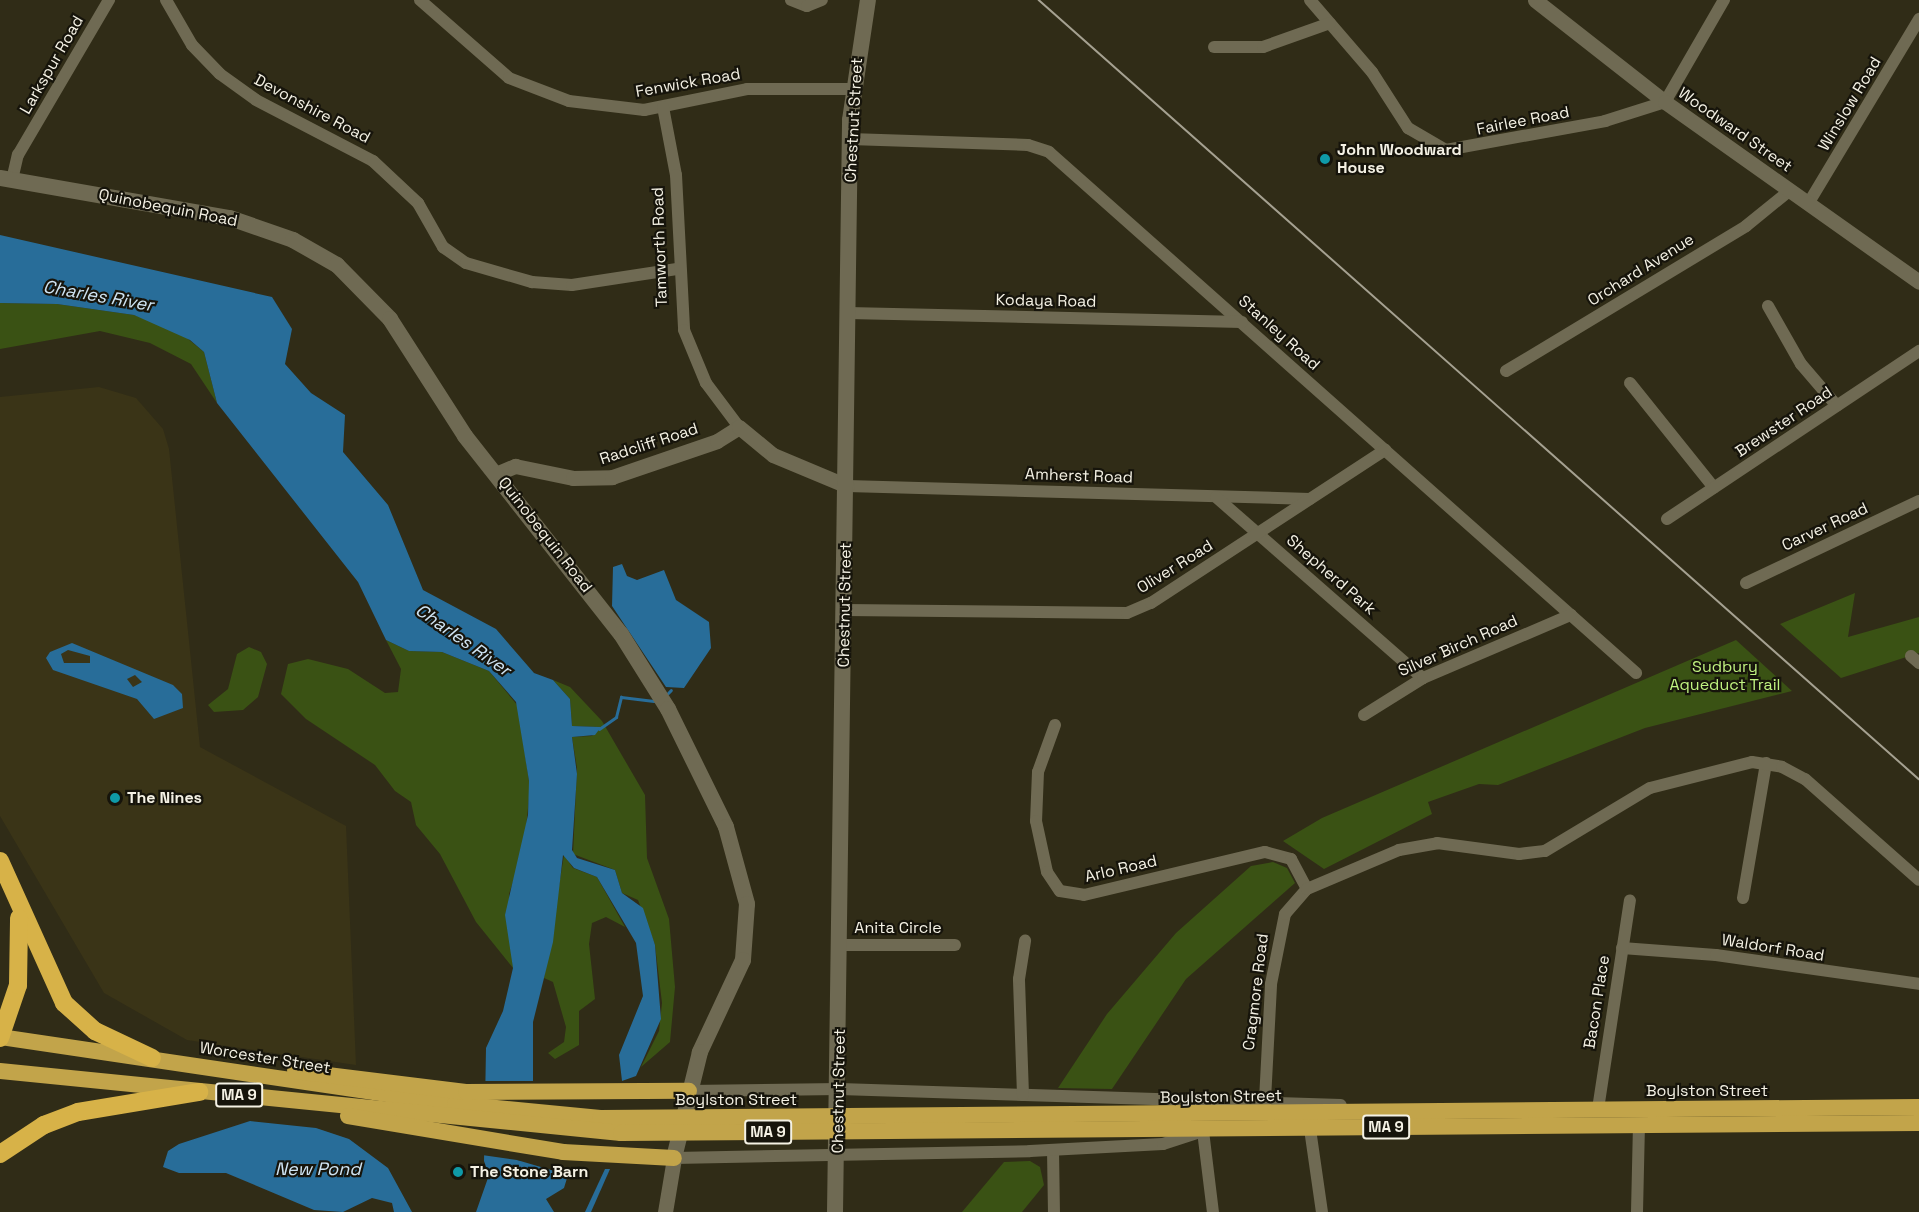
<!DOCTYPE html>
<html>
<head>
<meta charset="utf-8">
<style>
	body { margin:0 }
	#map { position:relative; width:1919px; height:1212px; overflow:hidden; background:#302c17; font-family:"Space Grotesk",sans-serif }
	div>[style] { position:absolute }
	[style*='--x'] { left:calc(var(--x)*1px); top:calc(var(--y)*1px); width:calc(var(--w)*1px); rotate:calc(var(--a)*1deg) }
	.built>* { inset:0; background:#3a3417 }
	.green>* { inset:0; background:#3a5214 }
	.water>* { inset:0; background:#286d99 }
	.pier>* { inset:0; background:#302c17 }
	.stream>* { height:3px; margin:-1.5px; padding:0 1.5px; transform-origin:1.5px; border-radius:1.5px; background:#286d99 }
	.minor>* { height:12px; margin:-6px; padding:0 6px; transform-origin:6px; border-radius:6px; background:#6f6a53 }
	.tertiary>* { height:15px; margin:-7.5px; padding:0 7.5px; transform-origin:7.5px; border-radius:7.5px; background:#6f6a53 }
	.secondary>* { height:16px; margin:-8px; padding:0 8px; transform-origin:8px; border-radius:8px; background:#6f6a53 }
	.trunk>* { height:16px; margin:-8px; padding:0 8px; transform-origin:8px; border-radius:8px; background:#c2a44a }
	.motorway>* { height:18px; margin:-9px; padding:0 9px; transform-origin:9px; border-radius:9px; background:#d7b248 }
	.tram>* { height:1.5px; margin:-0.75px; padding:0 0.75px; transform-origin:0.75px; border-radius:0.75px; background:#a5a191 }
	.dots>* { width:16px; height:16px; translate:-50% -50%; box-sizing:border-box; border:3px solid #16140b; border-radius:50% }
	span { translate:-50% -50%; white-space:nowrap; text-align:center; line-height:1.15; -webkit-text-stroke:4.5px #16140b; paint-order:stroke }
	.shield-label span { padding:2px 4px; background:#16140b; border:2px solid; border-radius:4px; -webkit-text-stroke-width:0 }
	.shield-label { font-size:15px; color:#f4f1e4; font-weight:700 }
	.street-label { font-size:16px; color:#f4f1e4 }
	.poi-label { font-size:16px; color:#f4f1e4; font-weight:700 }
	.left { translate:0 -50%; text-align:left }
	.park-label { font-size:16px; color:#c0f281 }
	.water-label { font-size:18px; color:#cfe4f3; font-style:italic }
</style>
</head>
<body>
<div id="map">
	<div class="built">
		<i style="clip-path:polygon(99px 387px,136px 398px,163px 429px,169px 449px,200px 747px,346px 826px,356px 1065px,187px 1040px,104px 993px,0 816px,0 397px)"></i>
	</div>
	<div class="green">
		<i style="clip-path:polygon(0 303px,57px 304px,134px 315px,177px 330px,204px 352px,217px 403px,191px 364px,150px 343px,100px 331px,0 349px)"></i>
		<i style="clip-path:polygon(1855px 593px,1848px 637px,1919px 617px,1919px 653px,1841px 678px,1780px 624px)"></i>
		<i style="clip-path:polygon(386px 640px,409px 651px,442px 652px,489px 671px,518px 706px,530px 788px,524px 848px,509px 894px,513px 968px,476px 922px,440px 854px,416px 825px,411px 802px,395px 791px,375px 765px,306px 719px,281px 694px,288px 664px,308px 659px,348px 669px,385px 693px,398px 692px,401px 669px)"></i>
		<i style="clip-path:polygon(1736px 640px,1792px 691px,1645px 728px,1498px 785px,1479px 784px,1428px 802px,1432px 814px,1324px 869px,1283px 841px,1322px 818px)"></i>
		<i style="clip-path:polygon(249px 647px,261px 652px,267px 664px,258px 697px,243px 710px,214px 712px,208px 705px,228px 689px,237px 654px)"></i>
		<i style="clip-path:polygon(553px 680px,570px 687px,602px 721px,645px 795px,647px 858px,669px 919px,675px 987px,670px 1042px,641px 1067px,659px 1031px,662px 1003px,655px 945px,638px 900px,622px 893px,615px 870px,573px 854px,577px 768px,572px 737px,592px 736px,600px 727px,572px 726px,570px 699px)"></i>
		<i style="clip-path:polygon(564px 855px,573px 868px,597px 877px,625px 927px,606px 917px,592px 923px,589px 944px,595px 999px,579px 1011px,579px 1045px,555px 1059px,548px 1053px,564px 1042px,566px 1027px,553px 982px,544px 978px)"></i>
		<i style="clip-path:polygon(1273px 862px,1287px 868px,1295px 883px,1186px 979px,1112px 1089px,1058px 1088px,1107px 1014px,1176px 933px,1251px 866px)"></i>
		<i style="clip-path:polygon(1030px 1161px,1040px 1167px,1044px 1185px,1022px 1212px,962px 1212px,1004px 1162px)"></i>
	</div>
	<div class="water">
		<i style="clip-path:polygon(0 235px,272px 297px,292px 329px,285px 364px,311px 393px,345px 415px,343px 452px,388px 505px,423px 590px,496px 629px,534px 673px,553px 680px,570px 699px,572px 726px,601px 727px,595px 735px,572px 737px,577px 774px,572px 850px,577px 858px,615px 870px,622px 893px,643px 908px,655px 945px,661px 1019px,636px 1076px,622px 1081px,619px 1055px,643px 996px,636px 943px,597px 877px,574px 868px,563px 855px,553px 942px,533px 1022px,533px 1081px,517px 1081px,517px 1160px,568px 1175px,564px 1188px,546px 1199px,554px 1212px,476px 1212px,489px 1175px,484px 1161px,486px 1048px,503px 1011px,513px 968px,505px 915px,528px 815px,529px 781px,516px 702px,489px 671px,442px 652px,409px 651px,386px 640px,358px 582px,217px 403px,204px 352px,190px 340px,134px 315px,57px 304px,0 303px)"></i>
		<i style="clip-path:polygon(622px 564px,627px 576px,637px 580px,664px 570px,676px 600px,709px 622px,711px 648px,684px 688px,666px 687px,612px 606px,613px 567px)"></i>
		<i style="clip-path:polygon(evenodd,72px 643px,173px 685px,182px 694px,183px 708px,154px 719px,137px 699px,53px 670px,46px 658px,50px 652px,72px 643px,68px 650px,90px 656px,90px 663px,64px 663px,61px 654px,68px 650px,72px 643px,135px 675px,142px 682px,133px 687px,127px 679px,135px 675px)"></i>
		<i style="clip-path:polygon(250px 1121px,316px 1128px,349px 1139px,388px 1168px,412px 1212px,394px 1212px,392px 1203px,372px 1198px,343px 1212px,314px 1210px,226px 1173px,179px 1173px,163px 1167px,168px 1151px,179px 1144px)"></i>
		<i style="clip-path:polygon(605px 1169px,610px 1169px,591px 1212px,585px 1212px)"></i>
	</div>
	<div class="pier">
		<i style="clip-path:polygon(482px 1081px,525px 1081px,520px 1084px,520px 1157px,524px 1161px,482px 1155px)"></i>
	</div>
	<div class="stream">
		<i style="--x:668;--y:693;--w:4;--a:-45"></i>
		<i style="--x:599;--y:729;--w:21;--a:-35"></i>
		<i style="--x:616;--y:717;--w:21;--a:-76"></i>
		<i style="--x:621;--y:697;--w:33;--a:7"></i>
	</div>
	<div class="minor">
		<i style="--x:166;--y:0;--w:52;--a:60"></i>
		<i style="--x:192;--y:45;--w:40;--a:46"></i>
		<i style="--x:220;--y:74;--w:44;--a:35.8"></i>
		<i style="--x:256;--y:100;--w:132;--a:27.5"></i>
		<i style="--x:373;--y:161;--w:62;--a:43"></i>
		<i style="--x:418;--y:203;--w:51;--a:60.4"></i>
		<i style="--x:443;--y:247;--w:28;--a:35"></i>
		<i style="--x:466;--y:263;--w:69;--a:16.1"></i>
		<i style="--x:532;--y:282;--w:40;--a:4.3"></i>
		<i style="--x:572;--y:285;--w:106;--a:-8.7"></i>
		<i style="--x:420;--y:0;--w:118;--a:41.2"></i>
		<i style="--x:509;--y:78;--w:64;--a:21"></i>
		<i style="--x:569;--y:101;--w:76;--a:6.8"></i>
		<i style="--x:644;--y:110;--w:105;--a:-11.5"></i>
		<i style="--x:747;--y:89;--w:105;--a:0"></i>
		<i style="--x:791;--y:0;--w:17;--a:21"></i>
		<i style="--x:807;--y:6;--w:16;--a:-22"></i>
		<i style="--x:1310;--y:0;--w:95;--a:49.3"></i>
		<i style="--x:1372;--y:72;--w:67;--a:57.3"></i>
		<i style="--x:1408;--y:128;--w:44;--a:30.1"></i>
		<i style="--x:1446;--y:150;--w:162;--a:-10.3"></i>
		<i style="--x:1605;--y:121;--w:63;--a:-17.6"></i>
		<i style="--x:1665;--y:102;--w:118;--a:-60"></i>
		<i style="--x:1214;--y:47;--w:49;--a:0"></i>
		<i style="--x:1263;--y:47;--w:71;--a:-19.7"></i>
		<i style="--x:663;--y:107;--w:69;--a:79.2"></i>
		<i style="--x:676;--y:175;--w:155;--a:87"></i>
		<i style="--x:684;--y:330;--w:57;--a:67.5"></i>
		<i style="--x:706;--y:383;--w:55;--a:53.1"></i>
		<i style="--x:850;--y:139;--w:178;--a:1.9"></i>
		<i style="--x:1028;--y:145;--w:22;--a:18"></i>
		<i style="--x:1049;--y:152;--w:785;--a:41.59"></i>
		<i style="--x:12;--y:180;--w:26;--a:-77"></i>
		<i style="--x:18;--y:155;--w:180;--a:-59.6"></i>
		<i style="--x:1808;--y:204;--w:216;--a:-59"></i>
		<i style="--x:1768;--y:306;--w:67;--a:60.4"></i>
		<i style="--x:1801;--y:364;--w:55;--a:49.4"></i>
		<i style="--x:848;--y:313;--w:394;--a:1.3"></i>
		<i style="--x:1506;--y:371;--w:280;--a:-31.1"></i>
		<i style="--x:1746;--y:226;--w:55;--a:-39.1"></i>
		<i style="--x:1630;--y:383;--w:134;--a:51.3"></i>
		<i style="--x:847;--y:486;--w:463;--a:1.6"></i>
		<i style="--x:1216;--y:497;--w:275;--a:41.2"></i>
		<i style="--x:1667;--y:519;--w:303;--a:-33.7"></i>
		<i style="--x:1746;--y:583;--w:191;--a:-25.4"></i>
		<i style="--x:845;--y:610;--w:282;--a:0.6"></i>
		<i style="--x:1127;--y:613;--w:26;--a:-23"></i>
		<i style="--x:1151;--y:603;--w:280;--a:-33.2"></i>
		<i style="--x:1911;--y:656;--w:11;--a:41"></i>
		<i style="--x:1364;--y:715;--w:70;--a:-32.1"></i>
		<i style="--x:1423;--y:678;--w:161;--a:-23.1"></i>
		<i style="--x:1055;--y:725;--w:50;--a:109.9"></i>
		<i style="--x:1038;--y:772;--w:49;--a:92.3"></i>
		<i style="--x:1036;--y:821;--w:52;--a:77.8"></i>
		<i style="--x:1047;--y:872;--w:23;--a:56"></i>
		<i style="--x:1060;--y:891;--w:24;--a:9"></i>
		<i style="--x:1084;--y:895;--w:186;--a:-13.4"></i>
		<i style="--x:1265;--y:852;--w:27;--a:15"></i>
		<i style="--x:1291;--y:859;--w:34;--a:62"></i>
		<i style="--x:1743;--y:898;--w:137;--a:-80.3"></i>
		<i style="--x:841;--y:945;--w:114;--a:0"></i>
		<i style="--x:1622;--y:948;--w:94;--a:4.3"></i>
		<i style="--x:1716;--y:955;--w:205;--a:8.1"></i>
		<i style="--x:689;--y:1091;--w:151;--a:-0.8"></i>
		<i style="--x:840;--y:1089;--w:501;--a:1.83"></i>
		<i style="--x:1023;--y:1095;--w:116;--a:-92"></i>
		<i style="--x:1019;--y:979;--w:39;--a:-81"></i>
		<i style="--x:1265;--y:1100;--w:116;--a:-87"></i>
		<i style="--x:1271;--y:984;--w:71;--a:-78.7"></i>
		<i style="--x:1285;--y:914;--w:33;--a:-49"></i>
		<i style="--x:1307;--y:889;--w:100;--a:-23"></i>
		<i style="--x:1399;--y:850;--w:39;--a:-10"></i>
		<i style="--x:1437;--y:843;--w:83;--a:7.6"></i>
		<i style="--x:1519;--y:854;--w:26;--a:-7"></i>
		<i style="--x:1545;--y:851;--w:122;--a:-31"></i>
		<i style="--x:1650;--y:788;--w:105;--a:-14.3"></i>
		<i style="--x:1752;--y:762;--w:30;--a:9"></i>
		<i style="--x:1782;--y:767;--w:26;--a:28"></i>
		<i style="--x:1805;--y:779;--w:152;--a:41.5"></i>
		<i style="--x:1598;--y:1109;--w:211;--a:-81.3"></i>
		<i style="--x:1310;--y:1129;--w:84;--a:81.8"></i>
		<i style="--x:1053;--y:1150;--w:62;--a:89.1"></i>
		<i style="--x:674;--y:1158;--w:356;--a:-1.1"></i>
		<i style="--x:1030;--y:1151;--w:133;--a:-3"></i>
		<i style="--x:1163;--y:1144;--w:42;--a:-18"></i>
		<i style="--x:1203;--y:1131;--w:82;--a:83"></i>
		<i style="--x:1637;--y:1212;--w:86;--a:-88.7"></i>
	</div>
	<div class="tertiary">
		<i style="--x:1535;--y:0;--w:165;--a:38.1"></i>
		<i style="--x:1665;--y:102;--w:311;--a:35.3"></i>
		<i style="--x:496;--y:474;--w:21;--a:-23"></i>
		<i style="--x:515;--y:466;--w:59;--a:11.7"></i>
		<i style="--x:573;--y:478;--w:39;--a:-1"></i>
		<i style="--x:612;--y:477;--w:111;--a:-18.9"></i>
		<i style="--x:717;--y:441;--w:26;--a:-32"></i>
		<i style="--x:739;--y:427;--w:44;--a:39.5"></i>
		<i style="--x:773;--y:455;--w:80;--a:22.7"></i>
		<i style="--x:665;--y:1212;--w:55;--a:-80.5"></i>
	</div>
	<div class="secondary">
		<i style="--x:0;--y:178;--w:233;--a:9.9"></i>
		<i style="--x:230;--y:218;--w:67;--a:19.2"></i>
		<i style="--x:293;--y:240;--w:51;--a:29.6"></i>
		<i style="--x:337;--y:265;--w:76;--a:45.5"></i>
		<i style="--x:390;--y:319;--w:139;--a:57.3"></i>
		<i style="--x:465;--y:436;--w:252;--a:51.8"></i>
		<i style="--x:621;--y:634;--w:89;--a:57.9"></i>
		<i style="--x:668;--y:709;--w:131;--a:63.8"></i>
		<i style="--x:726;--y:827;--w:80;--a:74.7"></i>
		<i style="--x:747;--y:904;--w:56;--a:94.1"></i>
		<i style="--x:743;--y:960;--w:102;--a:115.1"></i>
		<i style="--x:700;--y:1052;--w:109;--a:103.8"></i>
		<i style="--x:835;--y:1212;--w:1092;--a:-89.21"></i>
		<i style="--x:850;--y:120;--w:121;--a:-81.5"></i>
	</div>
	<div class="trunk">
		<i style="--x:0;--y:1037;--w:460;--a:8.4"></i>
		<i style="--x:455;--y:1104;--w:146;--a:5.5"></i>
		<i style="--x:600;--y:1118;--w:1319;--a:-0.48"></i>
		<i style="--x:0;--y:1071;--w:624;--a:5.7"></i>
		<i style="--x:621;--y:1133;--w:1298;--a:-0.44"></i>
		<i style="--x:295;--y:1071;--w:172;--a:7"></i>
		<i style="--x:466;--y:1092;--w:223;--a:-0.3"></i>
		<i style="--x:348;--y:1116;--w:218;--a:9.5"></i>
		<i style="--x:563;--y:1152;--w:111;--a:3.1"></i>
	</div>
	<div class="motorway">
		<i style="--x:0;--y:861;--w:156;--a:65.7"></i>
		<i style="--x:64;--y:1003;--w:42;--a:42.1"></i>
		<i style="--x:95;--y:1031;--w:63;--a:25.3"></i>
		<i style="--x:0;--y:1038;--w:56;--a:-71.2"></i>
		<i style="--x:18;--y:985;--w:67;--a:-89.1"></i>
		<i style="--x:0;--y:1154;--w:53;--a:-33.4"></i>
		<i style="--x:44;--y:1125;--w:36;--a:-21"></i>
		<i style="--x:78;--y:1112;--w:123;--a:-9.4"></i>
	</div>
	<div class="tram">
		<i style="--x:1039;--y:0;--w:1175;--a:41.52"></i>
	</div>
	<div class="dots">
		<i style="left:1325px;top:159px;background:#0f9aa8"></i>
		<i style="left:115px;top:798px;background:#0f9aa8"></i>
		<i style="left:458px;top:1172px;background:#0f9aa8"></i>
	</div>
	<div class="shield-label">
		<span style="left:239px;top:1095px">MA 9</span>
		<span style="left:1386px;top:1127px">MA 9</span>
		<span style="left:768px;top:1132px">MA 9</span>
	</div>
	<div class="street-label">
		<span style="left:52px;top:65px;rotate:-60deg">Larkspur Road</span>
		<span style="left:688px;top:83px;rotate:-10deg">Fenwick Road</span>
		<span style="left:1850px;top:104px;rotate:-59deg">Winslow Road</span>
		<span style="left:312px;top:109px;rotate:28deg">Devonshire Road</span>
		<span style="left:854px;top:120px;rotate:-87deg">Chestnut Street</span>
		<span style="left:1523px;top:121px;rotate:-11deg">Fairlee Road</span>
		<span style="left:1735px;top:130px;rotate:35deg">Woodward Street</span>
		<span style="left:168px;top:208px;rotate:11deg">Quinobequin Road</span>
		<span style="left:660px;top:247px;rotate:-92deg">Tamworth Road</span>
		<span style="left:1641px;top:270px;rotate:-32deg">Orchard Avenue</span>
		<span style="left:1046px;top:301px;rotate:1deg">Kodaya Road</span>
		<span style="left:1279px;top:333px;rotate:42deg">Stanley Road</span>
		<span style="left:1784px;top:422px;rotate:-34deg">Brewster Road</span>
		<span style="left:649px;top:444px;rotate:-18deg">Radcliff Road</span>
		<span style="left:1079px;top:476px;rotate:2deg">Amherst Road</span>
		<span style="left:1825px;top:527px;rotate:-25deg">Carver Road</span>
		<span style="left:545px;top:535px;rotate:52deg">Quinobequin Road</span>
		<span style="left:1175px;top:567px;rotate:-32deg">Oliver Road</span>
		<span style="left:1331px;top:575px;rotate:41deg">Shepherd Park</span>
		<span style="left:845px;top:605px;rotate:-89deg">Chestnut Street</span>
		<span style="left:1458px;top:646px;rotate:-24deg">Silver Birch Road</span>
		<span style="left:1121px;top:869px;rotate:-13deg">Arlo Road</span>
		<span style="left:898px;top:928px">Anita Circle</span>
		<span style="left:1773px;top:948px;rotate:9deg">Waldorf Road</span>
		<span style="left:1256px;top:992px;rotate:-83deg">Cragmore Road</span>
		<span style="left:1597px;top:1002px;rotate:-81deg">Bacon Place</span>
		<span style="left:265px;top:1058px;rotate:9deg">Worcester Street</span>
		<span style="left:839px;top:1091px;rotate:-89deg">Chestnut Street</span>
		<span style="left:1707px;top:1091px">Boylston Street</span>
		<span style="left:1221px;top:1097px;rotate:-1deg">Boylston Street</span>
		<span style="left:736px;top:1100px">Boylston Street</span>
	</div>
	<div class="poi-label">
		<span class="left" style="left:1337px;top:159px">John Woodward<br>House</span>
		<span class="left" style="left:127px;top:798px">The Nines</span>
		<span class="left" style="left:470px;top:1172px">The Stone Barn</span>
	</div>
	<div class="park-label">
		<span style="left:1725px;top:676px">Sudbury<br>Aqueduct Trail</span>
	</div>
	<div class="water-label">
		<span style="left:98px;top:296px;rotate:10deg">Charles River</span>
		<span style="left:463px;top:640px;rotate:35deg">Charles River</span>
		<span style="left:318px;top:1169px">New Pond</span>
	</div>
</div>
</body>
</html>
